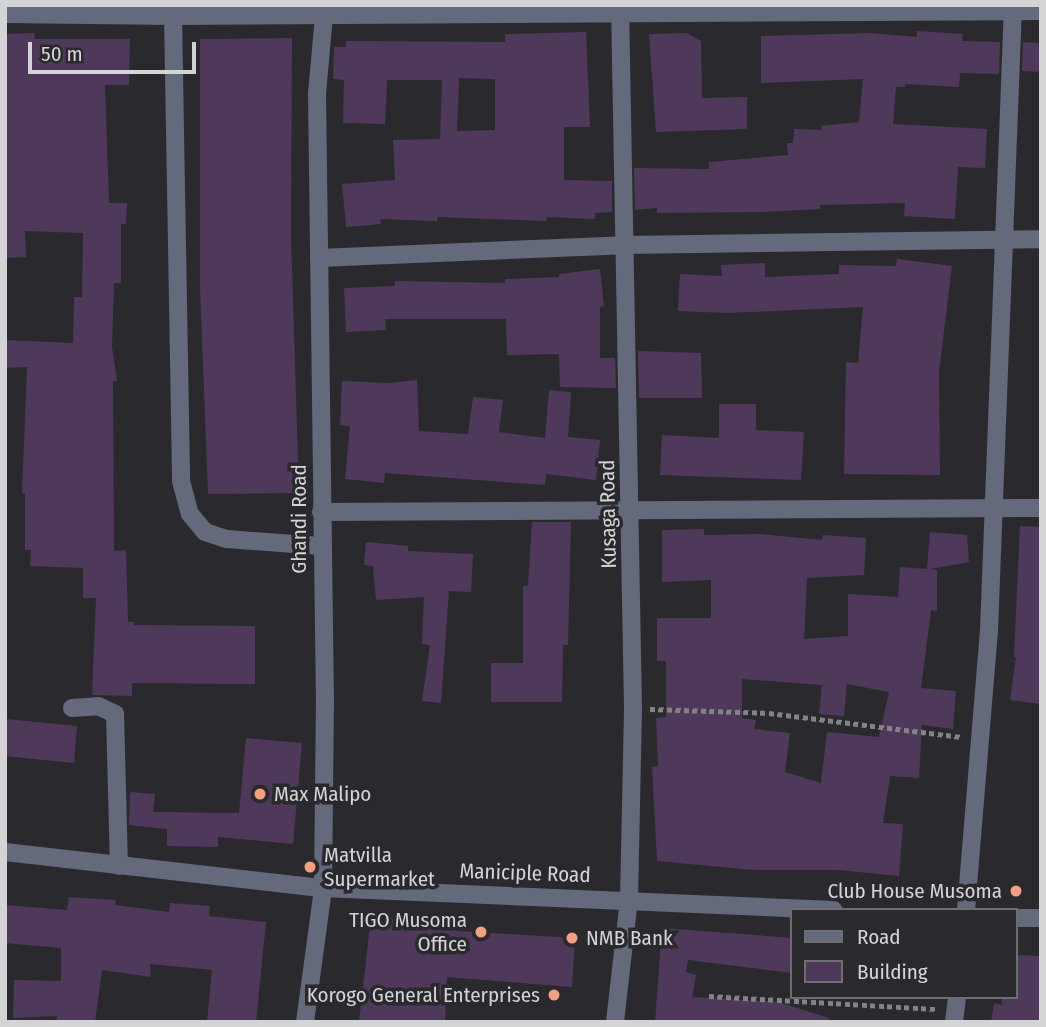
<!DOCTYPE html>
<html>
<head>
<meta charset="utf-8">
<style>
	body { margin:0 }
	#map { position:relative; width:1046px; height:1027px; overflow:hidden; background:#2a2a2e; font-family:"Fira Sans Condensed",sans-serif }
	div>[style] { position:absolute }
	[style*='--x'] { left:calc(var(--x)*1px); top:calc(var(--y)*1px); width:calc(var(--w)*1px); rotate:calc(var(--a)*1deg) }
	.building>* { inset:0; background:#4f395a }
	.path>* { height:4.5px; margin-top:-2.25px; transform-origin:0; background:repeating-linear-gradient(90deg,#838387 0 5px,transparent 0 8.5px) }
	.minor>* { height:18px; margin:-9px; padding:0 9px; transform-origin:9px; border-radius:9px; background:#646a7b }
	.dots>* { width:19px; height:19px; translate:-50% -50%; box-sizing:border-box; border:4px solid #2a2a2e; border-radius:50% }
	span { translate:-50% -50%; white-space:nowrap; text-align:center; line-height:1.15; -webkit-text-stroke:7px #2a2a2e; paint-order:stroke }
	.street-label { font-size:21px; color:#d4d4d7 }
	.poi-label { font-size:21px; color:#d4d4d7 }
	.left { translate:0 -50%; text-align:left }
	.right { translate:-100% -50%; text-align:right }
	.frame { position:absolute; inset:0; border:7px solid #d4d4d7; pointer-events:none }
	.legend { position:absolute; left:790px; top:908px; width:228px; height:91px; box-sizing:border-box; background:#2a2a2e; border:2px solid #6e6e72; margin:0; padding:9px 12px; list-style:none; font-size:21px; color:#d4d4d7 }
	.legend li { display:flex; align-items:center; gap:14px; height:35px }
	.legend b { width:35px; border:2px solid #6e6e72 }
	.scale { position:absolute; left:28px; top:42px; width:168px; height:32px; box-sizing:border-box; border:4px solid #d4d4d7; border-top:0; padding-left:9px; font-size:21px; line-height:24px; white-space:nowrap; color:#d4d4d7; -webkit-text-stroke:5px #2a2a2e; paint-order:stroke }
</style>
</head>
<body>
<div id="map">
	<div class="building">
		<i style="clip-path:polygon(917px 31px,963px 34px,962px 41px,1000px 42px,999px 74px,960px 73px,959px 87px,905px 84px,905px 87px,896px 87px,893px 124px,987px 129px,985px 168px,958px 167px,955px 219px,904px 216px,905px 203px,820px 205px,820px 209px,761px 212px,657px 213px,657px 208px,635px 210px,634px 168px,709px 169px,709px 162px,788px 155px,787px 143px,793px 143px,794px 129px,822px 130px,821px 126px,859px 122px,863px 79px,761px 83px,761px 36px,871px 33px,917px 37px)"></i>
		<i style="clip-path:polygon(evenodd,586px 32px,590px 127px,564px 127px,564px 180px,612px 181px,612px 212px,595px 213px,595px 219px,547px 217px,546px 221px,437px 217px,437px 221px,380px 219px,381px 224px,346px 227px,342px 184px,395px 180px,393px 140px,440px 139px,442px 80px,387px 80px,385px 124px,343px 123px,344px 80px,333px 79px,334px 47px,346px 47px,346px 41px,505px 42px,505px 34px,586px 32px,459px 78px,495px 79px,495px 130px,457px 131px,459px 78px)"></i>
		<i style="clip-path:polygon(34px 33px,35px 39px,130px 39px,129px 85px,105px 85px,109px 203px,127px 203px,126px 224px,121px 224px,121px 283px,114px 283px,112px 347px,117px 381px,113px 381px,114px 551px,126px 550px,128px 622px,134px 622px,134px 625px,255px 626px,255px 684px,132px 683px,132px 696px,92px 695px,96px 598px,83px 598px,83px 568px,30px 566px,31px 550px,25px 550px,25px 494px,22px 493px,27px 367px,5px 368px,5px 340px,73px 343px,74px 297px,82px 297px,83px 233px,25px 231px,26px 257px,5px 258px,5px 34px)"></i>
		<i style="clip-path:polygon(686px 33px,701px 41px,702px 98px,747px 97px,747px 129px,656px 132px,649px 34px)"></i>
		<i style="clip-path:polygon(292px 38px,291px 236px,299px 493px,208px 494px,200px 287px,200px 39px)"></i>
		<i style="clip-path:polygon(1023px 42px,1041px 43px,1041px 72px,1022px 71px)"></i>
		<i style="clip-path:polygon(897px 259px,952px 266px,939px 372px,940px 475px,844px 474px,846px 362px,858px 363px,863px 307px,728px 313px,678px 311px,680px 274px,722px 276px,721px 265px,765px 263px,765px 277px,839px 274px,839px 265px,896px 266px)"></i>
		<i style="clip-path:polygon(600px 269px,604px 306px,600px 307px,600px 358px,615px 358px,616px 388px,560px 387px,559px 354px,507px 355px,506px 319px,385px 319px,386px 330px,346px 332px,344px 288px,395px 286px,395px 281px,505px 283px,505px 279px,559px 277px,559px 274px)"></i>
		<i style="clip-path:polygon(638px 351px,701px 353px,702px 398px,639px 398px)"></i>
		<i style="clip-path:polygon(417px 380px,419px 431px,468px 434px,473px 397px,503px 400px,499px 432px,545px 438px,549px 390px,571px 392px,568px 437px,600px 440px,596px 480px,546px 474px,545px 485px,385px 473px,384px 483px,345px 479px,350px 426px,340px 425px,342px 381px,389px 383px)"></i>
		<i style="clip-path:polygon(719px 404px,756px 404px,756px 430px,804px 432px,801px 480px,660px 475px,662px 435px,719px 438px)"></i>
		<i style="clip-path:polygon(532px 522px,571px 522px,568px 645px,563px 645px,562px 702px,491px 702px,491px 663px,523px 663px,523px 586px,528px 586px)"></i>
		<i style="clip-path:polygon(1020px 526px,1041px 527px,1041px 704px,1010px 700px,1016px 657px,1014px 657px)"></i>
		<i style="clip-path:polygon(evenodd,704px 529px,704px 535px,760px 534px,822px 540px,823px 535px,866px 538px,864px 575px,807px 578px,804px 639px,848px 636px,848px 594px,898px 597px,900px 567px,927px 569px,930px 532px,967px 535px,969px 562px,930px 569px,937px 570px,937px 611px,931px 610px,921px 688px,956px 691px,953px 729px,922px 725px,919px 778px,890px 776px,883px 823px,903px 824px,899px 876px,838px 870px,754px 870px,657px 861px,652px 767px,658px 766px,656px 718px,666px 717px,666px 661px,657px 661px,657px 618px,711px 618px,711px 580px,662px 582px,662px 530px,704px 529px,742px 679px,822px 685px,819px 714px,844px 716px,847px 684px,889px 692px,879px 737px,827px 732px,821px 783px,785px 772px,790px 733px,754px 729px,756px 720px,742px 718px,742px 679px)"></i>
		<i style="clip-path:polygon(366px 542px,408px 546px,408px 551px,473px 554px,471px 592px,449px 591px,441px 703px,422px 701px,430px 645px,422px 644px,424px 597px,376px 600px,373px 566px,364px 565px)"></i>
		<i style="clip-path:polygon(5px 719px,77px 726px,74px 763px,5px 756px)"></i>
		<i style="clip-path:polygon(246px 738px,302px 743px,293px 844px,218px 837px,218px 847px,167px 846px,167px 829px,129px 825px,130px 792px,155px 794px,153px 812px,239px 813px)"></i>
		<i style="clip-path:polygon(69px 897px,116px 900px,115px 905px,169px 912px,170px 903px,210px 906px,209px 916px,266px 922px,256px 1022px,207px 1022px,212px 970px,150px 964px,151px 977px,102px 970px,95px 1022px,56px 1022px,57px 1016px,13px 1018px,14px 980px,61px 981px,61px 948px,5px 943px,5px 905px,67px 910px)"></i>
		<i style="clip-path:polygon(371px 917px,457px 925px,457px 931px,575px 938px,572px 987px,447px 977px,445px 1022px,359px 1022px)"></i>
		<i style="clip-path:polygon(662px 928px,792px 938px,792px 973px,688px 960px,686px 972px,696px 975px,692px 997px,778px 1002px,829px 1018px,828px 1022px,655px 1022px)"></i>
		<i style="clip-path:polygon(1016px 955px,1041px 956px,1041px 1022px,991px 1022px,994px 1003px,1002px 1005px,1002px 997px,1016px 997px)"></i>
	</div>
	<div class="path">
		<i style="--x:650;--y:709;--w:119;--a:1.9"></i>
		<i style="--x:769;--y:713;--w:194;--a:7.1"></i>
		<i style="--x:709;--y:996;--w:228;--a:3.3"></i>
	</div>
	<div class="minor">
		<i style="--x:5;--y:14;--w:168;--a:0.7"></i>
		<i style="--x:173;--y:16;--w:868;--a:-0.33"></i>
		<i style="--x:173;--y:16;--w:465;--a:89"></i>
		<i style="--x:181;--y:481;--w:34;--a:75"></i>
		<i style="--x:190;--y:514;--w:23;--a:50"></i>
		<i style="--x:205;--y:532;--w:23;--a:18"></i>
		<i style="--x:227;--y:539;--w:94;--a:4.3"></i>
		<i style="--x:319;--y:258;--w:305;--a:-2.4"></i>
		<i style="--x:624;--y:245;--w:417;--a:-0.8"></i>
		<i style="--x:321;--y:512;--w:720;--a:-0.32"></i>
		<i style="--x:72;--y:708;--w:26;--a:-4"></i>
		<i style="--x:98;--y:706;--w:19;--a:25"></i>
		<i style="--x:115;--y:714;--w:152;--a:88.5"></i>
		<i style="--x:5;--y:852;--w:320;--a:6.5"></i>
		<i style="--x:323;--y:888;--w:511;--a:2.47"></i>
		<i style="--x:966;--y:910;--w:280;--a:-85.3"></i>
		<i style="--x:989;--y:631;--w:626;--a:-87.8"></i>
		<i style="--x:1016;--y:918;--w:25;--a:0"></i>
		<i style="--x:305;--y:1022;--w:135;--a:-82.3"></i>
		<i style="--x:323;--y:888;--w:184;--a:-89.4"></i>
		<i style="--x:325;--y:704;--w:610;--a:-90.75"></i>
		<i style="--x:317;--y:94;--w:89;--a:-84.9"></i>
		<i style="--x:615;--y:1022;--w:123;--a:-83.5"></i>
		<i style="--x:629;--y:900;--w:192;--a:-88.8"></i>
		<i style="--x:633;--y:708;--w:703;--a:-91.06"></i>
		<i style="--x:954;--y:1022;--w:25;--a:-83"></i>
	</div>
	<div class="dots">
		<i style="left:260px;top:794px;background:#f39f82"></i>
		<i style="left:310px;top:867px;background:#f39f82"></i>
		<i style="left:1016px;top:891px;background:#f39f82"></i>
		<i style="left:481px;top:932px;background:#f39f82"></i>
		<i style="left:572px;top:938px;background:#f39f82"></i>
		<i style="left:554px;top:995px;background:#f39f82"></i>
	</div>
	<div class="street-label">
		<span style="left:608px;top:514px;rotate:-91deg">Kusaga Road</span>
		<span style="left:299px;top:519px;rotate:-90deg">Ghandi Road</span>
		<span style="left:525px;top:873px;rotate:2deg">Maniciple Road</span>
	</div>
	<div class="poi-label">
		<span class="left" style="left:274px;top:794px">Max Malipo</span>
		<span class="left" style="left:324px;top:867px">Matvilla<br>Supermarket</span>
		<span class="right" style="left:1002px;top:891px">Club House Musoma</span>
		<span class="right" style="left:467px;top:932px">TIGO Musoma<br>Office</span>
		<span class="left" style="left:586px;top:938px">NMB Bank</span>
		<span class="right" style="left:540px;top:995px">Korogo General Enterprises</span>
	</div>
	<div class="frame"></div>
	<ul class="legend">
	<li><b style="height:9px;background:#646a7b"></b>Road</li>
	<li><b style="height:19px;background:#4f395a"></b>Building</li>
	</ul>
	<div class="scale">50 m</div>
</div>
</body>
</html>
